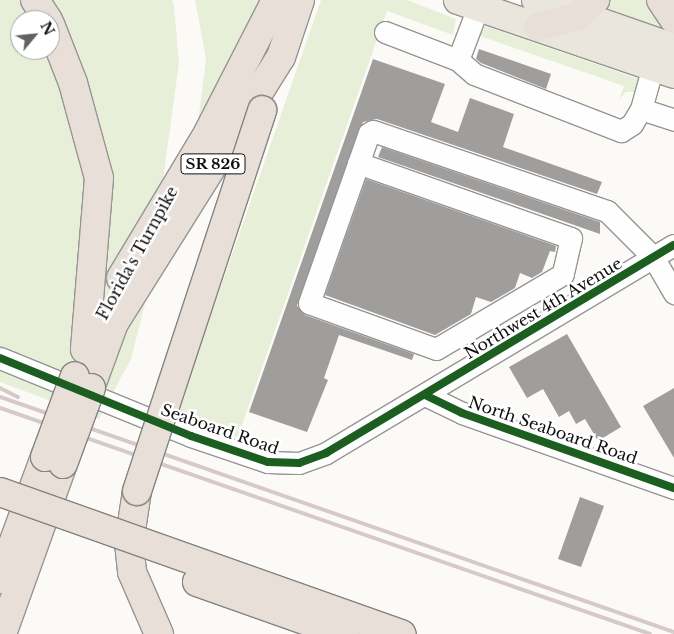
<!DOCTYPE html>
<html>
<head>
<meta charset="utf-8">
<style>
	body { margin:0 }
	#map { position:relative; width:674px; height:634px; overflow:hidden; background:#fcfaf7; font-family:"Libre Baskerville",serif }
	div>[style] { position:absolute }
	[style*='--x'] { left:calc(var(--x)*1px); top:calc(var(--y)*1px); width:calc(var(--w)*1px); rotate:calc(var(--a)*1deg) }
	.green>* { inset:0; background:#e8efd9 }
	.building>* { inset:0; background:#a09e9c }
	.roads { filter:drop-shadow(1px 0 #969594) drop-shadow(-1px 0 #969594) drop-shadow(0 1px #969594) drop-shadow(0 -1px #969594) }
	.minor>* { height:21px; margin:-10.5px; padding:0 10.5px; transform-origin:10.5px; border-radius:10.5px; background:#fffefe }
	.major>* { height:28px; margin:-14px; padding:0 14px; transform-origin:14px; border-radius:14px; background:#ebe6dd }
	.highway>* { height:28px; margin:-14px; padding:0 14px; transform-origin:14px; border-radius:14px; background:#e8dfd9 }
	.rail>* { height:4px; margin:-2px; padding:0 2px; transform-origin:2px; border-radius:2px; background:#d7c8c9 }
	.bridges { filter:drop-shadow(1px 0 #848381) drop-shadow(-1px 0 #848381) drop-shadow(0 1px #848381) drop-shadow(0 -1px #848381) }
	.highway-bridge>* { height:28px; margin:-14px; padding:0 14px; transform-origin:14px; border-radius:14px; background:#e8dfd9 }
	.cycleway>* { height:8px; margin:-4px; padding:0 4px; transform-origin:4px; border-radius:4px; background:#1b5e20 }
	span { translate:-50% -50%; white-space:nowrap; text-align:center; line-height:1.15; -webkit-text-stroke:5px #fff; paint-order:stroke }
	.shield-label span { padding:1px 4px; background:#fff; border:1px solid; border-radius:4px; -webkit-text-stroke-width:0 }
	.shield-label { font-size:15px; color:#101010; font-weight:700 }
	.street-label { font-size:16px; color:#101010 }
	.north { position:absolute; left:10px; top:10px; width:50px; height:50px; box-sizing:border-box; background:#fff; border:1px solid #9f9f9f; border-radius:50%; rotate:62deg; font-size:14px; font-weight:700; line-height:20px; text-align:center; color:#101010 }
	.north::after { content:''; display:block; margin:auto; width:18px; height:22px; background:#636261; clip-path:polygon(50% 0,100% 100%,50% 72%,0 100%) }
</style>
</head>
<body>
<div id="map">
	<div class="green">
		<i style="clip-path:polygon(evenodd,0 0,172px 0,174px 6px,179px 63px,147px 296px,131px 359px,99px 419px,0 382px,0 0,20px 20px,50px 20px,50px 50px,20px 50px,20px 20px)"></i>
		<i style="clip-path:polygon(195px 0,262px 0,186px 217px,206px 59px)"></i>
		<i style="clip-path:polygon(321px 0,407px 0,456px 19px,453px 35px,387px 11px,236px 442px,176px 415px)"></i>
		<i style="clip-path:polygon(608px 0,654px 0,666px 34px,605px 10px)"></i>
		<i style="clip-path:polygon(485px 26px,639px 79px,635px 92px,626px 92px,619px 100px,624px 86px,480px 36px)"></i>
	</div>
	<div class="building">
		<i style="clip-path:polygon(479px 49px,551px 74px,546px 89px,481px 63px,476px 59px)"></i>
		<i style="clip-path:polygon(373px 59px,445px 84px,431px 122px,458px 132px,470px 98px,514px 114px,503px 147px,602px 182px,597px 194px,377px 119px,363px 122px,297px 306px,305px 315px,414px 354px,412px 360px,339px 335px,324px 378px,328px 380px,307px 432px,249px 412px)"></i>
		<i style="clip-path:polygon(382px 147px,600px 222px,600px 234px,378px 157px)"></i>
		<i style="clip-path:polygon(366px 179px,556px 246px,555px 252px,550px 251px,542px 272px,532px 278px,520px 273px,515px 288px,491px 302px,476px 297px,471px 314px,435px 335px,325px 295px)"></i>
		<i style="clip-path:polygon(567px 334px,621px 427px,598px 441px,585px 419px,576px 424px,569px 411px,559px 417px,543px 389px,527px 398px,509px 367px)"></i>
		<i style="clip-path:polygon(674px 388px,674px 458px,643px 406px)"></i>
		<i style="clip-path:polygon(580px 497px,604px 506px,581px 567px,558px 559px)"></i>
	</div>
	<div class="roads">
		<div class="minor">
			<i style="--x:385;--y:32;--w:78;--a:21"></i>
			<i style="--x:458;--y:60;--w:21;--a:41"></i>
			<i style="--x:474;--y:74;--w:158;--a:21.2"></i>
			<i style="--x:621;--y:131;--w:13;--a:-32"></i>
			<i style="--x:632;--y:124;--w:17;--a:-59"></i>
			<i style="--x:641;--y:109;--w:45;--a:-74.4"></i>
			<i style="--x:458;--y:60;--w:57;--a:-69.3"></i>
			<i style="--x:641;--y:109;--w:35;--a:18"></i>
			<i style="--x:358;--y:163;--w:226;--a:19.4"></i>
			<i style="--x:571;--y:238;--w:37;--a:103"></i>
			<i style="--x:563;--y:274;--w:147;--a:149.4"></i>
			<i style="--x:436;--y:349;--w:135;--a:-160.1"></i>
			<i style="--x:309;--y:303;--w:180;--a:-70.6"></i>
			<i style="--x:369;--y:133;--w:4;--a:-27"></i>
			<i style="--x:373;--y:131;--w:247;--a:18.9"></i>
			<i style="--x:607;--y:211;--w:65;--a:45"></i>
			<i style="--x:653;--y:257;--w:42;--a:59.7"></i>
			<i style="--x:0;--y:358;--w:206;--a:22.2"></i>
			<i style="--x:191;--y:436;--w:81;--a:18.7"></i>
			<i style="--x:268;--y:462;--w:31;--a:2"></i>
			<i style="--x:299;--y:463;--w:29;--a:-20"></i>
			<i style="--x:326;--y:453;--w:405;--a:-30.9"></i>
			<i style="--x:425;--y:395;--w:41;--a:25.9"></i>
			<i style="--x:462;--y:413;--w:225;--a:19.5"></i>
		</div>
		<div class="major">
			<i style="--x:458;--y:0;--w:228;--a:18.9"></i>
			<i style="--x:536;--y:0;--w:146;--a:19.2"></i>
		</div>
		<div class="highway">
			<i style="--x:35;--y:0;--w:24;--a:57"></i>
			<i style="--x:661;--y:0;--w:23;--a:56"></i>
			<i style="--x:50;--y:24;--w:63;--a:68.7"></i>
			<i style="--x:73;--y:83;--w:98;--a:74.7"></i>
			<i style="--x:99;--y:178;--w:172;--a:94.7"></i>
			<i style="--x:538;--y:27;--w:42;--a:-15"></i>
			<i style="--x:579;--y:16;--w:23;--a:-45"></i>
			<i style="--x:121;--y:278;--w:169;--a:-59"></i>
			<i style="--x:208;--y:133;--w:149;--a:-62.9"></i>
			<i style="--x:92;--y:383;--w:64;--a:-69.9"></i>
			<i style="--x:114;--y:323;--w:314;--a:-57.9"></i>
			<i style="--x:281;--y:57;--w:60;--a:-71.6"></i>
			<i style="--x:137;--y:491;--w:53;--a:98.7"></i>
			<i style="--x:129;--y:543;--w:29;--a:84"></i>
			<i style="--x:132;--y:572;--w:68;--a:66.5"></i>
			<i style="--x:0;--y:579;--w:130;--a:-69.8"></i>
			<i style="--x:2;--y:634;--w:181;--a:-70.3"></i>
		</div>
	</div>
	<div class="rail">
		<i style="--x:0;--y:388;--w:20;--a:27"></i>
		<i style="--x:0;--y:397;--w:714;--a:19.22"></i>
		<i style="--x:0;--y:408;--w:688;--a:19.17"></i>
	</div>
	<div class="bridges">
		<div class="highway-bridge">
			<i style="--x:45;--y:457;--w:86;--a:-69.7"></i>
			<i style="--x:63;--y:464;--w:81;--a:-69.8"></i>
			<i style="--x:137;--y:491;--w:401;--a:-71.8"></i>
			<i style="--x:0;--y:492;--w:426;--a:19.5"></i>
			<i style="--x:197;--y:582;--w:156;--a:19.5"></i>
		</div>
	</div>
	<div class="cycleway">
		<i style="--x:0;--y:358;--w:206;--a:22.2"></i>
		<i style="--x:191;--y:436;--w:81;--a:18.7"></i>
		<i style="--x:268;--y:462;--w:31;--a:2"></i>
		<i style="--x:299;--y:463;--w:29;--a:-20"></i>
		<i style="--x:326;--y:453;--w:405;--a:-30.9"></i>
		<i style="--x:425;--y:395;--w:41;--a:25.9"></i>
		<i style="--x:462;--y:413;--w:225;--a:19.5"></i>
	</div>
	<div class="shield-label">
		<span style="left:213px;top:164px">SR 826</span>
	</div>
	<div class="street-label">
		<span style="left:137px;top:253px;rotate:-61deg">Florida's Turnpike</span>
		<span style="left:543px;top:308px;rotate:-31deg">Northwest 4th Avenue</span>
		<span style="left:220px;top:429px;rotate:19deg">Seaboard Road</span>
		<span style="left:553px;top:430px;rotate:19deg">North Seaboard Road</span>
	</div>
	<div class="north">N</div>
</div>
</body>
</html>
